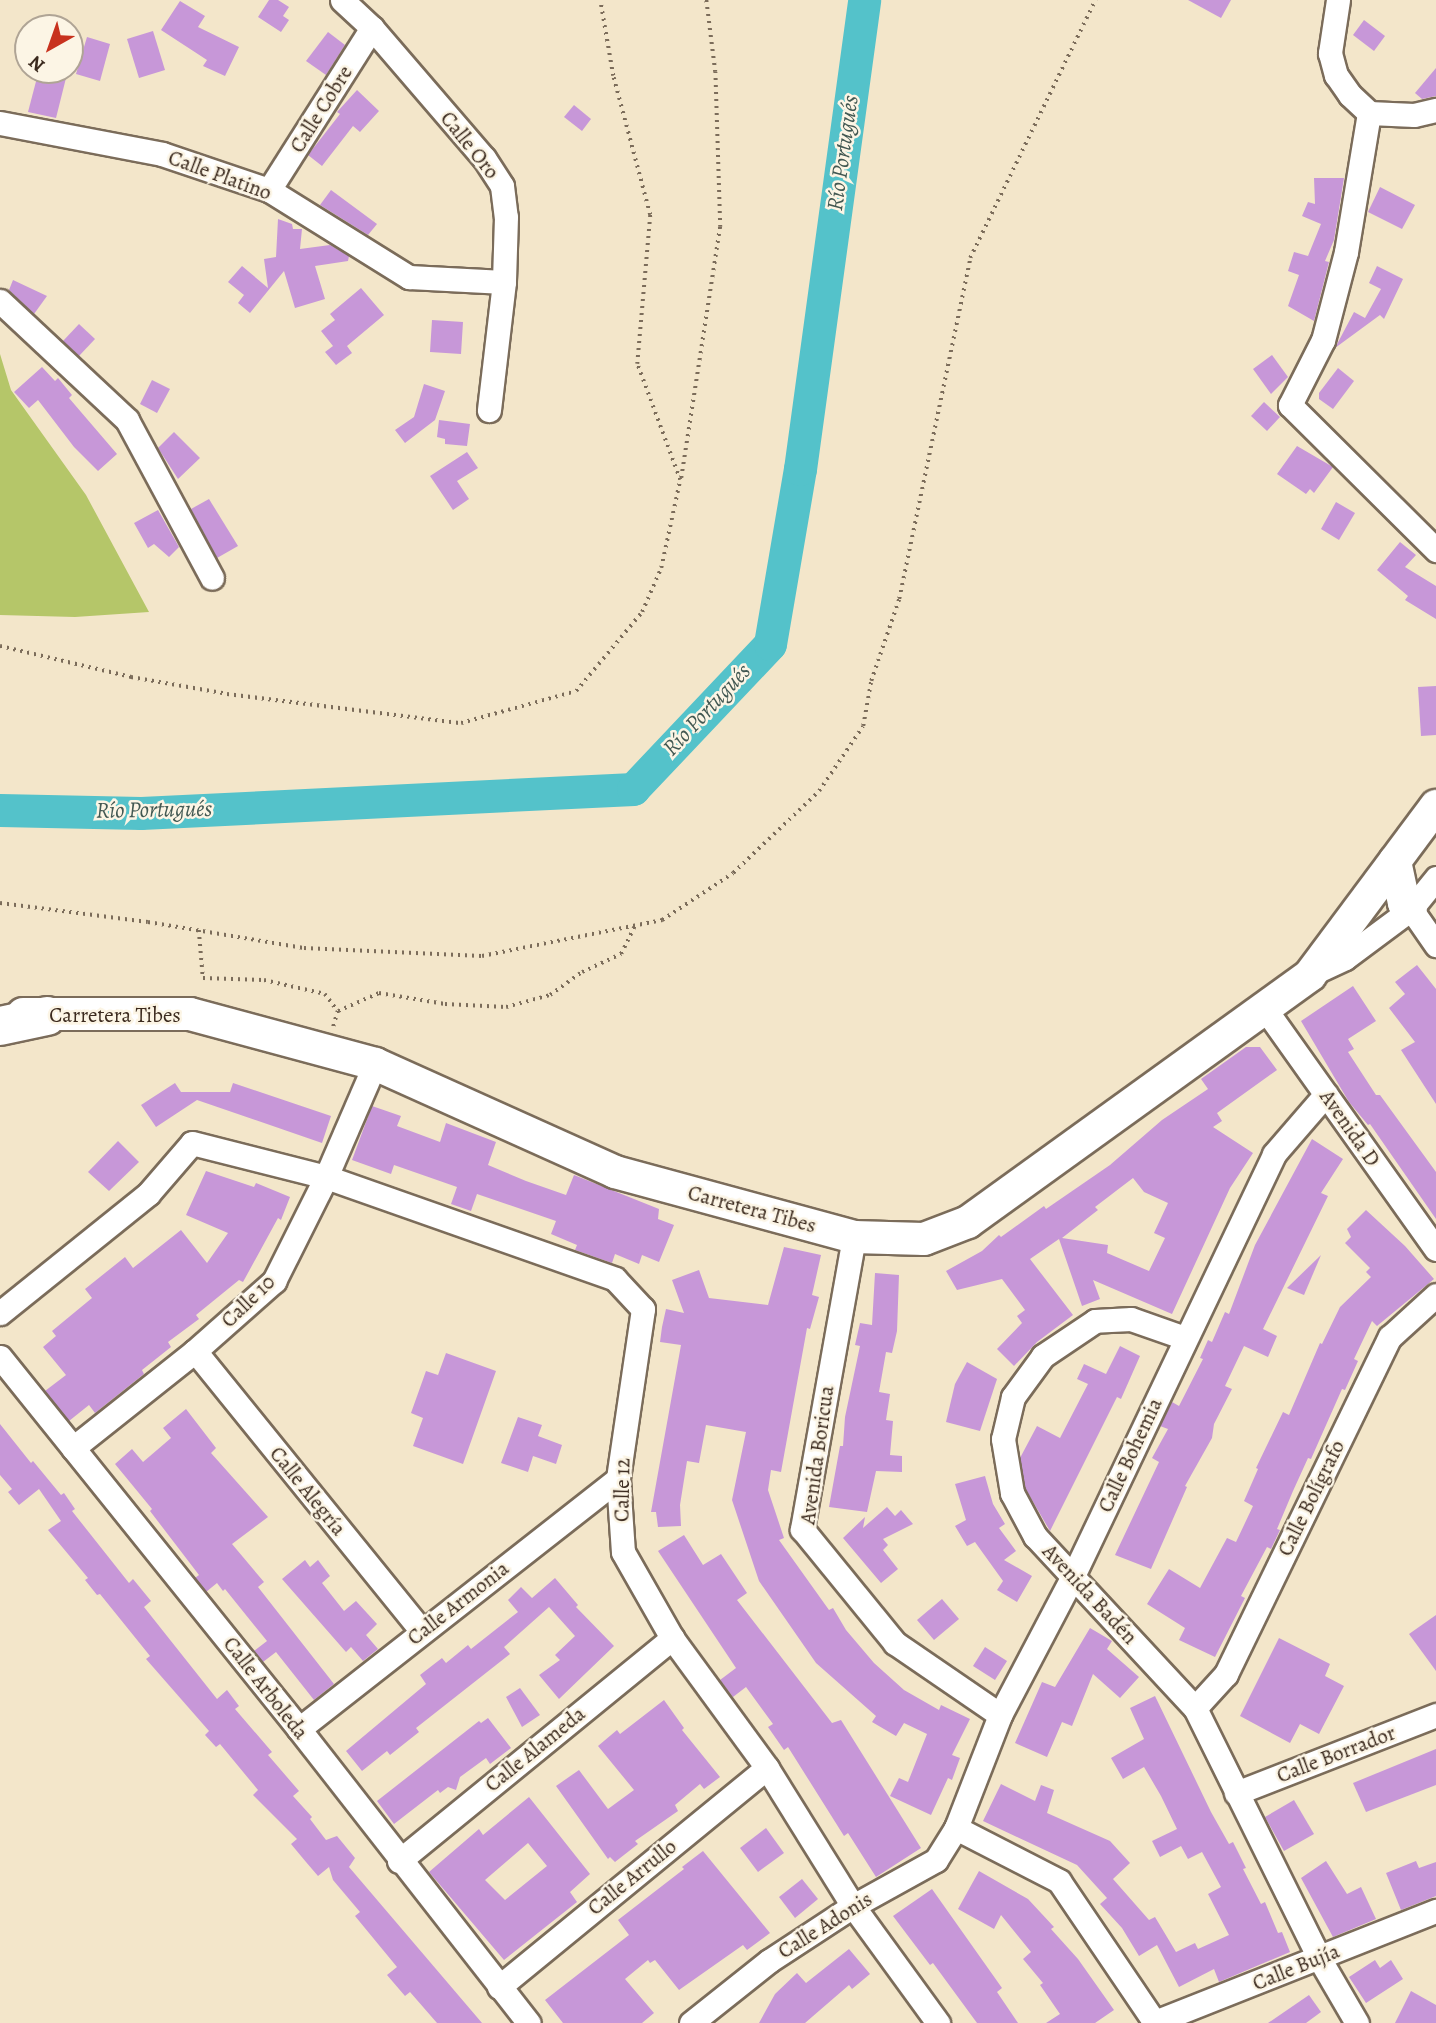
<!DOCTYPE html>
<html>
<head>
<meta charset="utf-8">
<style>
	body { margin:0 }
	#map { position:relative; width:1436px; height:2023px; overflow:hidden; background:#f3e6ca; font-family:Alegreya,serif }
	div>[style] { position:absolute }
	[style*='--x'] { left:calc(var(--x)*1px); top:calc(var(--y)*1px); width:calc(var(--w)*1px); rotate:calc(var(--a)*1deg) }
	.green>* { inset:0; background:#b5c669 }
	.river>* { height:33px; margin:-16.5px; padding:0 16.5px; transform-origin:16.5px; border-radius:16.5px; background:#54c2ca }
	.building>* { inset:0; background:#c797d8 }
	.path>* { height:3.5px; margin-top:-1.75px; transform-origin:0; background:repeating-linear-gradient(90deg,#7b6c5a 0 2px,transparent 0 7px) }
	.roads { filter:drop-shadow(2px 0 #7b6c5a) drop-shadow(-2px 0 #7b6c5a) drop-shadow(0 2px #7b6c5a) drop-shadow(0 -2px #7b6c5a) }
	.street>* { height:23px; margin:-11.5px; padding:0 11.5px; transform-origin:11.5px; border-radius:11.5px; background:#fff }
	.secondary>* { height:32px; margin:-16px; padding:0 16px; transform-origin:16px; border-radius:16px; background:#fff }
	.highway>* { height:38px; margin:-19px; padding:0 19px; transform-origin:19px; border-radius:19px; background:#fff }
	span { translate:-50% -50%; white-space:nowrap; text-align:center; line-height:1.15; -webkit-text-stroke:5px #fcf5e5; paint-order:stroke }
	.street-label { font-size:21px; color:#3b2a1e }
	.water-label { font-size:23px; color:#425852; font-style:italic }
	.north { position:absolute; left:14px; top:14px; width:70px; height:70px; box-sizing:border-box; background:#fcf5e5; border:2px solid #afa495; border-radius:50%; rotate:220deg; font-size:19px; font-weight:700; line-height:28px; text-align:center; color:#3b2a1e }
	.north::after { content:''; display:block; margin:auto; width:24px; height:32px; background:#c8321e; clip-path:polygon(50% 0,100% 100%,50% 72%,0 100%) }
</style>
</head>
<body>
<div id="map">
	<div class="green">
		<i style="clip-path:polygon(0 354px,11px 390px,86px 495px,149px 612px,75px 617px,0 615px)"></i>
	</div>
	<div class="river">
		<i style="--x:0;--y:810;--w:141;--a:1.2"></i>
		<i style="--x:141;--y:813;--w:493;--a:-2.8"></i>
		<i style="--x:633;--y:789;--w:199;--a:-46.6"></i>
		<i style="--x:770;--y:644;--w:178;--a:-80.3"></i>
		<i style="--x:800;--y:469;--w:473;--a:-82.2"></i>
	</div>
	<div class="building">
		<i style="clip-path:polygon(269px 0,278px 0,289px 7px,283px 16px,289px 20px,281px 32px,258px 17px)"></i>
		<i style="clip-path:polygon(1188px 0,1231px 0,1221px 18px)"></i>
		<i style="clip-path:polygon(180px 1px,205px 16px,198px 27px,239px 47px,225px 76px,203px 66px,207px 60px,161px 30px)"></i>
		<i style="clip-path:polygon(1364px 20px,1385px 36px,1374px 51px,1353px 35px)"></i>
		<i style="clip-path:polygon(153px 31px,165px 70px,139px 78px,127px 39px)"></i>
		<i style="clip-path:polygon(328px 32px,345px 45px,326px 75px,306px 61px)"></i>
		<i style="clip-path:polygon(87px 37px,110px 44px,100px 81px,76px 74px)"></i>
		<i style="clip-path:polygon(1436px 68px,1436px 96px,1422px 99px,1415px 93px)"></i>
		<i style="clip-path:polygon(39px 70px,68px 70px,56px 118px,28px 112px)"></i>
		<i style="clip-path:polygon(357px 90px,379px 111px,360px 132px,353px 126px,322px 166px,308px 155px,340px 114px,337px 112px)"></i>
		<i style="clip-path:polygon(574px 105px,591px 119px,582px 131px,564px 117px)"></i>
		<i style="clip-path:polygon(1314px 178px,1344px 178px,1334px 240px,1325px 261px,1329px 262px,1314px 321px,1288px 306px,1299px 275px,1288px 271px,1294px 252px,1308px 256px,1321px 224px,1302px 216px,1308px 202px,1315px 204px)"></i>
		<i style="clip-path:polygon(1380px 187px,1415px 205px,1402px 229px,1368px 212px)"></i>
		<i style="clip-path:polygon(331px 190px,377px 224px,368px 235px,320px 205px)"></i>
		<i style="clip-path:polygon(278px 219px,292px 224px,293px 229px,302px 229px,300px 249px,330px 245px,349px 256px,348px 261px,315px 266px,325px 299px,295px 308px,284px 271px,250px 313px,238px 303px,244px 295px,228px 282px,242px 266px,268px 288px,264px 259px,276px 257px)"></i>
		<i style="clip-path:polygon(1377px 266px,1403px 279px,1384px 319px,1380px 315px,1335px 348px,1354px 312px,1365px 318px,1381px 289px,1369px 283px)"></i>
		<i style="clip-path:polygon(13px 280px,47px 296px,34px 314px,9px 290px)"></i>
		<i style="clip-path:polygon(361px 288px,384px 315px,347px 346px,352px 353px,336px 365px,325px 352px,333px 346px,321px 331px,335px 320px,330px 314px)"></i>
		<i style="clip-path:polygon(432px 320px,463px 322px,461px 354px,430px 352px)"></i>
		<i style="clip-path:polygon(79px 324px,95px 339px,79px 356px,63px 341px)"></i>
		<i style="clip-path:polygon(1272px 355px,1288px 377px,1271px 394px,1253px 369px)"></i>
		<i style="clip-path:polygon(42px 367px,55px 381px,58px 378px,72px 395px,69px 398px,117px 454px,98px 471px,74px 447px,38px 400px,29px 408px,14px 392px)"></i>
		<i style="clip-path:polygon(1338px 368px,1354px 381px,1333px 409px,1319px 399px,1319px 393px)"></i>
		<i style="clip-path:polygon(152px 380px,170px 389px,157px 413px,140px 404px)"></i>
		<i style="clip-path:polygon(424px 384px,445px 391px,435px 420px,405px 443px,395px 430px,414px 417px)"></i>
		<i style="clip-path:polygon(1264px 402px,1280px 417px,1267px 431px,1251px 416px)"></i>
		<i style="clip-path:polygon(439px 420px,470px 424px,467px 446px,445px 444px,445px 439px,437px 437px)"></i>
		<i style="clip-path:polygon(174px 432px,200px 458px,178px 479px,158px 448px)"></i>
		<i style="clip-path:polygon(1297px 446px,1333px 467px,1314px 493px,1310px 489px,1306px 494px,1277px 474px)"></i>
		<i style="clip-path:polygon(467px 452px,478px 468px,457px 481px,469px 499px,453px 510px,430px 476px)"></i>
		<i style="clip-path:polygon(209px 499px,238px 546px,217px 558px,191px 509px)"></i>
		<i style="clip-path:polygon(1336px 502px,1355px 513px,1339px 540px,1321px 529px)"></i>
		<i style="clip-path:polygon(158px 510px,179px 547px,169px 557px,154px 544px,148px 548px,134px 523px)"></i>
		<i style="clip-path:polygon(1400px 542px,1416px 555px,1405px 567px,1436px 586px,1436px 619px,1405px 600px,1408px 596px,1377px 570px)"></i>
		<i style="clip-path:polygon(1436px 686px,1436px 735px,1421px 736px,1418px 687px)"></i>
		<i style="clip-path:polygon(1417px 965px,1436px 989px,1436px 1104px,1401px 1050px,1415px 1042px,1389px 1008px,1405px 994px,1395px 982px)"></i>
		<i style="clip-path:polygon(1353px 986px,1376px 1021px,1348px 1039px,1354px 1049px,1348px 1052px,1376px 1095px,1380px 1095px,1436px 1172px,1436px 1219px,1370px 1124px,1368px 1125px,1349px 1102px,1301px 1021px)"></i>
		<i style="clip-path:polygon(evenodd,1246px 1047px,1260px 1047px,1277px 1070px,1217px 1113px,1222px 1121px,1213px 1127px,1253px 1153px,1230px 1188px,1172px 1314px,1093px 1280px,1100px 1299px,1082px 1306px,1059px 1239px,1030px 1259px,1073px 1315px,1037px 1342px,1014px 1366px,997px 1349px,1022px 1323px,1017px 1316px,1025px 1310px,1002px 1279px,957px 1290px,946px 1271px,982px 1251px,999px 1235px,1001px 1237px,1044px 1206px,1046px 1209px,1110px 1165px,1162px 1120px,1208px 1089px,1201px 1079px,1246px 1047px,1133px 1178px,1144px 1192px,1168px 1203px,1154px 1233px,1165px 1238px,1149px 1271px,1107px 1253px,1108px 1245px,1062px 1238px,1098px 1210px,1095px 1207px,1133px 1178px)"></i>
		<i style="clip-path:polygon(175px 1083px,181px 1092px,230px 1092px,233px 1083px,331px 1116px,322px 1143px,197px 1100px,156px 1127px,141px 1105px)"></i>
		<i style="clip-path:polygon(372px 1106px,401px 1116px,397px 1126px,440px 1142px,446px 1123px,496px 1142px,488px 1165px,526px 1181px,566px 1195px,574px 1175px,659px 1209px,658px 1219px,674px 1225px,659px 1262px,642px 1255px,639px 1264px,615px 1254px,612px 1263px,575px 1250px,577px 1245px,551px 1234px,556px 1221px,477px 1194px,471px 1211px,451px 1204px,457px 1187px,394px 1165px,391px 1174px,352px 1160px)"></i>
		<i style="clip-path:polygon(1312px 1139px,1343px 1159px,1321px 1193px,1328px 1196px,1263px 1329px,1277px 1336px,1268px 1357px,1244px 1346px,1225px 1386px,1232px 1389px,1214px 1424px,1212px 1438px,1185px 1486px,1187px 1487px,1151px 1569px,1115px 1555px,1159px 1462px,1152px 1458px,1168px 1429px,1160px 1426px,1172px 1402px,1179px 1406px,1203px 1359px,1200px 1358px,1208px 1340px,1212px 1342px,1225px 1312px,1229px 1314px,1255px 1245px)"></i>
		<i style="clip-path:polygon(118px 1141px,139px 1162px,109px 1191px,88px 1172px)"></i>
		<i style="clip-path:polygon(206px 1171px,254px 1187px,256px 1183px,290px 1197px,281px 1220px,278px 1218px,243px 1282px,239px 1280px,196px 1315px,199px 1319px,168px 1342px,171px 1347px,142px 1370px,144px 1374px,95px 1413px,89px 1405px,69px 1421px,45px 1391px,66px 1375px,43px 1347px,56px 1336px,52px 1331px,92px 1298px,85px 1289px,125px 1257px,133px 1268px,181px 1230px,207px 1263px,228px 1233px,186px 1215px)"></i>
		<i style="clip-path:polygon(1366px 1210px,1405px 1246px,1434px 1279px,1377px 1326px,1372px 1321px,1354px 1359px,1358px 1361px,1345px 1390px,1342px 1389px,1311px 1459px,1308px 1458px,1293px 1491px,1277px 1529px,1280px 1530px,1271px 1549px,1267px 1547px,1241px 1596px,1245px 1598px,1215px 1657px,1179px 1640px,1185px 1628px,1147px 1604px,1169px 1569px,1200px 1588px,1227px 1538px,1236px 1542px,1253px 1506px,1244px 1501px,1258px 1469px,1256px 1468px,1283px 1412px,1289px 1415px,1320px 1343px,1322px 1344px,1340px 1307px,1371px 1277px,1366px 1272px,1370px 1268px,1345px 1243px,1351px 1237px,1347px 1229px)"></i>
		<i style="clip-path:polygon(784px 1247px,821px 1255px,812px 1295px,819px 1297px,810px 1329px,807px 1328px,781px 1472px,771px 1470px,768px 1490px,784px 1538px,779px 1540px,829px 1610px,833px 1608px,846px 1630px,874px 1663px,904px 1690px,939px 1710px,941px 1705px,970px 1719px,952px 1755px,960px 1758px,952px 1780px,948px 1778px,931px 1815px,890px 1796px,899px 1778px,908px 1782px,927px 1734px,904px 1723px,896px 1736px,872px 1722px,876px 1716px,816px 1663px,759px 1581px,732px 1500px,746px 1432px,706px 1425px,699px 1463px,687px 1461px,680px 1505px,681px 1526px,658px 1527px,656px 1512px,651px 1512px,681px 1345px,660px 1342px,662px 1327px,666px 1309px,684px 1313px,672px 1280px,699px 1270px,709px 1298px,768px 1305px)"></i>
		<i style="clip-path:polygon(1321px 1255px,1304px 1295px,1287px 1288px)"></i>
		<i style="clip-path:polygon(875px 1273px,899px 1275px,897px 1331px,892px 1353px,886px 1352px,879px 1392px,890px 1394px,886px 1420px,893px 1421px,890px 1455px,902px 1456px,902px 1472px,876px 1471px,867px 1512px,829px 1507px,840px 1446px,843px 1446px,845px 1417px,860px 1346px,855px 1345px,860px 1323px,872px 1325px)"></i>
		<i style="clip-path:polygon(1120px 1346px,1140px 1356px,1121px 1399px,1117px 1397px,1050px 1531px,1025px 1488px,1020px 1458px,1037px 1426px,1060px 1438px,1088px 1384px,1077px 1379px,1084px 1364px,1106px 1374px)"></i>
		<i style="clip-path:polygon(446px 1353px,496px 1371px,463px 1464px,413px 1446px,423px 1418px,411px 1413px,426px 1371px,438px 1375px)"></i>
		<i style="clip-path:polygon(967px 1362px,997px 1379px,980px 1431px,946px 1422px,955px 1384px)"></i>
		<i style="clip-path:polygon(186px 1409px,216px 1448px,211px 1453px,268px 1517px,232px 1544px,264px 1582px,258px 1587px,334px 1684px,314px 1700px,276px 1652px,263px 1662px,254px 1651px,267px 1641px,225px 1589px,223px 1591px,217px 1583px,206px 1592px,195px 1578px,199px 1575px,150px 1511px,152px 1509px,115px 1464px,132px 1449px,143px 1462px,171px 1438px,163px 1428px)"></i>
		<i style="clip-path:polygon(518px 1417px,542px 1425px,538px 1436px,562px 1445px,556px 1464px,533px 1456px,528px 1472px,501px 1463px)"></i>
		<i style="clip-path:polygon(0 1424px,31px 1463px,33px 1461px,61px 1495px,64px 1493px,75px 1509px,72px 1511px,129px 1583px,133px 1579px,151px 1601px,144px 1607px,217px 1699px,227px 1690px,239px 1706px,235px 1709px,272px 1752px,268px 1755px,299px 1791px,293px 1796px,312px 1817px,310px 1819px,326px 1840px,337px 1836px,355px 1858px,349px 1867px,482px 2023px,437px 2023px,410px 1992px,405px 1996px,387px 1975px,397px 1967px,355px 1916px,360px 1912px,333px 1880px,329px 1867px,318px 1876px,306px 1862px,291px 1844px,297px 1839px,253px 1795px,258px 1790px,220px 1744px,216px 1747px,205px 1735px,209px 1731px,146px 1659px,150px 1656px,146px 1651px,100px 1594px,97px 1595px,85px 1580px,88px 1578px,48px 1530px,61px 1521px,39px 1489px,19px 1505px,8px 1492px,12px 1489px,0 1475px)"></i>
		<i style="clip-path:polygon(985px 1476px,993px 1504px,1005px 1524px,999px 1528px,1016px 1551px,1004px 1560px,1032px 1576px,1017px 1602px,997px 1590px,1003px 1581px,975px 1542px,967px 1546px,955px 1526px,966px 1520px,955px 1484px)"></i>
		<i style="clip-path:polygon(887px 1507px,895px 1516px,901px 1510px,913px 1524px,883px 1539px,888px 1545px,883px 1550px,898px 1569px,881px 1583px,843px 1538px,865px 1517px,863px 1528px)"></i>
		<i style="clip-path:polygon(684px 1535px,703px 1565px,721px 1554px,747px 1593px,737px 1600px,832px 1723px,841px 1720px,921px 1848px,876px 1877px,848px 1833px,844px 1836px,788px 1747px,784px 1750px,768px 1727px,773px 1724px,746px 1687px,733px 1697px,720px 1680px,736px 1668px,658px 1551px)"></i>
		<i style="clip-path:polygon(305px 1560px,310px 1567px,318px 1560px,330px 1576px,322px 1583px,344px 1611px,356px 1601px,377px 1624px,366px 1635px,378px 1649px,363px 1661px,351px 1647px,346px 1652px,282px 1579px)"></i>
		<i style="clip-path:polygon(555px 1578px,578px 1605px,576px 1607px,614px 1646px,559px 1699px,539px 1675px,560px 1660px,555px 1655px,575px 1636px,549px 1607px,504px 1647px,510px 1654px,416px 1728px,419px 1732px,390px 1755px,387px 1751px,362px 1771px,346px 1751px,426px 1684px,420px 1675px,442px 1658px,446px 1663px,468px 1645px,471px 1649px,518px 1612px,508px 1600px,521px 1587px,532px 1598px)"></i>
		<i style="clip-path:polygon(942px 1599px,959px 1619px,934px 1640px,917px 1620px)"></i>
		<i style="clip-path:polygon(1436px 1615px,1436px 1671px,1409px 1634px)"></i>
		<i style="clip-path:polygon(1090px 1628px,1112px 1641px,1107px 1649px,1139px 1677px,1120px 1698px,1093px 1674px,1072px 1726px,1062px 1722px,1047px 1757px,1015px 1743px,1042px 1682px,1055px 1687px)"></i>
		<i style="clip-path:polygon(1279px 1638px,1330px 1664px,1325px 1676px,1344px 1686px,1319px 1734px,1300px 1724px,1290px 1743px,1240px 1716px)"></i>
		<i style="clip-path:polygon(985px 1647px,1007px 1661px,995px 1680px,973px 1666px)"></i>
		<i style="clip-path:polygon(520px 1688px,540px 1715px,522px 1727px,506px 1697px)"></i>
		<i style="clip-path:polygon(1155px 1696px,1211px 1812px,1229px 1844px,1233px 1842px,1246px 1868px,1243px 1869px,1261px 1904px,1265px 1902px,1278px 1933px,1282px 1932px,1290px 1952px,1219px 1982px,1214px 1969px,1179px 1987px,1157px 1945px,1139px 1956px,1122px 1928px,1100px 1904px,1107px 1898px,1077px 1865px,983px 1821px,1001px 1784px,1035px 1801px,1041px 1785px,1054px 1790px,1047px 1813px,1110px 1841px,1130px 1863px,1113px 1879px,1149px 1920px,1155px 1917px,1176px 1952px,1195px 1943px,1198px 1949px,1229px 1935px,1208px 1894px,1221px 1887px,1202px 1852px,1188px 1859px,1181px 1846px,1160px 1857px,1152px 1841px,1177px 1829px,1161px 1796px,1144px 1767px,1123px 1779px,1111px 1758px,1144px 1739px,1130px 1708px)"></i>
		<i style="clip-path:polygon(664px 1700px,684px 1728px,682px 1730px,720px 1777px,704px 1789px,700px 1784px,675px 1805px,678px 1811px,635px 1841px,638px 1844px,615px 1862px,610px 1857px,608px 1859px,556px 1786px,579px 1770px,608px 1809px,634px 1790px,598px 1746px,617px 1730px,620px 1734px)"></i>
		<i style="clip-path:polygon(488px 1718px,511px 1748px,490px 1764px,486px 1758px,460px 1777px,456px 1790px,448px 1787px,440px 1793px,438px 1790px,394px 1824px,377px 1801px,479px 1721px,481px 1723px)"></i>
		<i style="clip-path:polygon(1436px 1749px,1436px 1785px,1366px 1812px,1353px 1783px)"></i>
		<i style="clip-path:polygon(evenodd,529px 1797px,590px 1874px,570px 1892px,577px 1902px,504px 1960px,429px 1872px,479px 1829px,483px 1835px,529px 1797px,528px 1843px,547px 1866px,505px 1900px,485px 1880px,528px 1843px)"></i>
		<i style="clip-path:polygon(1294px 1800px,1314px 1834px,1284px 1851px,1265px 1817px)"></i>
		<i style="clip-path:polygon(766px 1828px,784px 1853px,758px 1872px,740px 1848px)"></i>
		<i style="clip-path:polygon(703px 1851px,770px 1933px,747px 1950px,743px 1945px,679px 1990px,655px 1960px,650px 1963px,648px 1960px,625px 1979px,654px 2013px,642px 2023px,563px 2023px,545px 2000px,629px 1935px,618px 1920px,684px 1869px,682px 1867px)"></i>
		<i style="clip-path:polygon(1326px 1861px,1347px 1894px,1361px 1887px,1376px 1919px,1333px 1937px,1301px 1878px)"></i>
		<i style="clip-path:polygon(1416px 1861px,1419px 1868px,1436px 1862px,1436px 1896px,1401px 1910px,1386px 1873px)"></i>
		<i style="clip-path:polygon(979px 1871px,1028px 1899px,1054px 1927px,1051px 1929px,1078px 1959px,1114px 2010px,1095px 2023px,1046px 2023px,1060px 2014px,1040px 1985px,1043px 1983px,1023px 1959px,1031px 1952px,1001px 1915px,994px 1929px,958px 1909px)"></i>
		<i style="clip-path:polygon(802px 1879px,818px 1899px,795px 1918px,779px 1897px)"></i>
		<i style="clip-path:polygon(932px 1889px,1002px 1988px,997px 1992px,1018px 2023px,977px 2023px,933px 1963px,930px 1965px,893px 1916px)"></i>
		<i style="clip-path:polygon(849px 1949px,870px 1974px,852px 1989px,849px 1985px,805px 2023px,759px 2023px,775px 1994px,797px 1973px,806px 1983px)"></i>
		<i style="clip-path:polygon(1375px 1960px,1380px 1968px,1391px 1960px,1403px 1979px,1366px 2003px,1349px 1977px)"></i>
		<i style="clip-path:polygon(1411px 1991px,1436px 2005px,1436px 2023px,1395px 2023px)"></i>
		<i style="clip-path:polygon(1309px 1995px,1321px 2012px,1306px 2023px,1268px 2023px)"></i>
	</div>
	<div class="path">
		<i style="--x:681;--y:478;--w:254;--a:-81.2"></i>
		<i style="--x:720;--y:227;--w:155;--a:-91.8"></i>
		<i style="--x:715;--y:72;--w:73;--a:-97.1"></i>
		<i style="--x:0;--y:646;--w:135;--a:13.3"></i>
		<i style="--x:131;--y:677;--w:97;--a:10"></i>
		<i style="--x:227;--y:694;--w:236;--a:7.1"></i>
		<i style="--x:461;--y:723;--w:119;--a:-15.5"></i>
		<i style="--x:576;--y:691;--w:103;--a:-50.1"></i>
		<i style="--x:642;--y:612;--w:48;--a:-66.6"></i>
		<i style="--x:661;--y:568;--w:90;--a:-77.8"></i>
		<i style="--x:680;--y:480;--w:124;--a:-110.3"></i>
		<i style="--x:637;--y:364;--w:150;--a:-85"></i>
		<i style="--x:650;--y:215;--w:144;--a:-104.9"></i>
		<i style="--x:613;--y:76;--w:77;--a:-99.7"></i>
		<i style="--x:0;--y:903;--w:149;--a:7.3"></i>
		<i style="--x:148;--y:922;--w:158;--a:9.5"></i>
		<i style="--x:304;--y:948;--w:178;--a:2.6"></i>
		<i style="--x:482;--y:956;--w:184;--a:-11.3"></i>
		<i style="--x:662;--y:920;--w:85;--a:-33.5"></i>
		<i style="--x:733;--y:873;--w:119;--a:-43.6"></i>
		<i style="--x:819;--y:791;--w:78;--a:-55.9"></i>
		<i style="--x:863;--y:726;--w:46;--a:-79.9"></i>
		<i style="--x:871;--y:681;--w:87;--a:-71.1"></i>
		<i style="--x:899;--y:599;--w:348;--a:-78.2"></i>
		<i style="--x:970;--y:258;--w:287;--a:-64.1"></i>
		<i style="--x:199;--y:930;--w:48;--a:85.2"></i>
		<i style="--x:203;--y:978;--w:61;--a:1.9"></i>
		<i style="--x:264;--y:980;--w:63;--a:12.9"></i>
		<i style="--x:325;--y:994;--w:21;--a:53"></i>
		<i style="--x:338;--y:1011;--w:19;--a:106"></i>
		<i style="--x:338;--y:1011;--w:45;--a:-23.7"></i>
		<i style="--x:379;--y:993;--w:67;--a:9.5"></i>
		<i style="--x:445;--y:1004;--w:61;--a:2.8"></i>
		<i style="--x:506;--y:1007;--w:46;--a:-15.3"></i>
		<i style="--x:550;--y:995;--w:39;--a:-36"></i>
		<i style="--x:582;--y:972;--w:43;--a:-24.8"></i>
		<i style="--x:621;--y:954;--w:32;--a:-64"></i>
	</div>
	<div class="roads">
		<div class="street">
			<i style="--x:342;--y:0;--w:41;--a:43"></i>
			<i style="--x:372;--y:28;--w:172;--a:49.3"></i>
			<i style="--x:484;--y:158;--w:33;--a:57"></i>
			<i style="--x:502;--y:186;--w:31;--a:83"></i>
			<i style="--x:506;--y:217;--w:65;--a:91.8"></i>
			<i style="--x:504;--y:282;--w:129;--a:96.7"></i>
			<i style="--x:1338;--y:0;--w:54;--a:98.6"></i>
			<i style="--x:1330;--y:53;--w:23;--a:75"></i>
			<i style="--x:1336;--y:75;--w:24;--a:55"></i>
			<i style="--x:1350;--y:95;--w:26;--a:43"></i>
			<i style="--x:1369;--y:113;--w:141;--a:99.4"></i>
			<i style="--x:1346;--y:252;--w:91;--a:104.6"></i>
			<i style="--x:1323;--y:340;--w:73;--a:116.9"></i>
			<i style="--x:1290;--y:405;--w:206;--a:44.8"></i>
			<i style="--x:1369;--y:113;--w:45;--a:2.5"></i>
			<i style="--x:1414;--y:115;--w:23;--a:-13"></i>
			<i style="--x:0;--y:123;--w:165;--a:10.8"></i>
			<i style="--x:162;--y:154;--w:113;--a:18.6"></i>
			<i style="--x:269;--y:190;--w:165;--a:31.9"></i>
			<i style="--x:409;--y:277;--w:95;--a:3"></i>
			<i style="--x:269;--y:190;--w:192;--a:-57.6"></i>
			<i style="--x:0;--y:301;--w:174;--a:43.1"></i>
			<i style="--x:127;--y:420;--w:179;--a:61.7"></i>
			<i style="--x:1411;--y:909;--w:44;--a:55.2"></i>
			<i style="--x:1313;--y:973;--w:35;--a:-25"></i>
			<i style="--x:1345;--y:958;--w:82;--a:-36.6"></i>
			<i style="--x:1411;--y:909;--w:40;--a:-51"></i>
			<i style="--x:1263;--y:1006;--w:298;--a:54.6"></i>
			<i style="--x:854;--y:1237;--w:297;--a:100.1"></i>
			<i style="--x:802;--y:1529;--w:147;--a:50.8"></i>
			<i style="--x:895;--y:1643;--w:127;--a:34.4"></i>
			<i style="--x:0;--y:1313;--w:190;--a:-38.8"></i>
			<i style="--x:148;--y:1194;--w:67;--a:-49.2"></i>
			<i style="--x:192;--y:1143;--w:138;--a:14.2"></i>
			<i style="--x:326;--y:1177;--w:306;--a:19.4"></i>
			<i style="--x:615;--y:1279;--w:41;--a:47"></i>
			<i style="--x:643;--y:1309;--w:172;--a:98.4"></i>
			<i style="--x:618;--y:1479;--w:73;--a:86.1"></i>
			<i style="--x:623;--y:1552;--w:99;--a:60.3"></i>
			<i style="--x:672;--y:1638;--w:161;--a:53.8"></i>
			<i style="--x:767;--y:1768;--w:163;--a:58.1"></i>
			<i style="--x:853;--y:1906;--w:145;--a:54"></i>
			<i style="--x:1185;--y:1338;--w:57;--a:-160.6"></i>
			<i style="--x:1131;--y:1319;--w:36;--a:177"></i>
			<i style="--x:1095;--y:1321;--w:63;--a:146.1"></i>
			<i style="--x:1043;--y:1356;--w:51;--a:126.2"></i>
			<i style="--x:1013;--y:1397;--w:43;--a:103.4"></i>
			<i style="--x:1003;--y:1439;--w:55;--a:80.5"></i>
			<i style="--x:1012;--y:1493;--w:49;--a:61.9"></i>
			<i style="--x:1035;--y:1536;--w:235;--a:47.1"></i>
			<i style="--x:1195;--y:1708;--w:279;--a:63.6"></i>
			<i style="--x:1319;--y:1958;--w:75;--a:59.7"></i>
			<i style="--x:195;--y:1351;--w:360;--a:51"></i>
			<i style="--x:0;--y:1357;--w:477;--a:51.2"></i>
			<i style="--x:299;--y:1729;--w:373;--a:52"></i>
			<i style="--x:73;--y:1448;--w:156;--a:-38.5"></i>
			<i style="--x:195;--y:1351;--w:106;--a:-41.5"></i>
			<i style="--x:274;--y:1281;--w:116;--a:-63.4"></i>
			<i style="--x:326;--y:1177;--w:123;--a:-66.6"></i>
			<i style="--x:1195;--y:1708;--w:46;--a:-47.6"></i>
			<i style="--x:1226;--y:1674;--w:375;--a:-64.1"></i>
			<i style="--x:1390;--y:1337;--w:62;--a:-42.4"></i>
			<i style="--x:299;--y:1729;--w:405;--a:-38.1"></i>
			<i style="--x:1236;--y:1793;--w:215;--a:-21.3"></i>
			<i style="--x:956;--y:1828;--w:116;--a:27.2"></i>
			<i style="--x:1059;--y:1881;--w:171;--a:55.9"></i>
			<i style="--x:399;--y:1861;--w:353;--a:-39.2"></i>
			<i style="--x:499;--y:1987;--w:346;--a:-39.3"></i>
			<i style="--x:1155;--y:2022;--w:302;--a:-21.6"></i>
			<i style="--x:691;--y:2023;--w:100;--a:-38.5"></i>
			<i style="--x:769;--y:1961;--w:100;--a:-33.2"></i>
			<i style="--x:853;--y:1906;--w:95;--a:-29"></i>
			<i style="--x:936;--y:1860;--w:38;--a:-58"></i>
			<i style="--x:956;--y:1828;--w:121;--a:-68.7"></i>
			<i style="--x:1000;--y:1715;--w:157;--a:-62.3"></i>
			<i style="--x:1073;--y:1576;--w:467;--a:-64.5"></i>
			<i style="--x:1274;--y:1154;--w:79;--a:-49.1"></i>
		</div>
		<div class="secondary">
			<i style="--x:1395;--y:861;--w:43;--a:77.9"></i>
			<i style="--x:1404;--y:903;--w:9;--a:41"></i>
			<i style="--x:23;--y:1014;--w:167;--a:0"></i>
			<i style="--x:190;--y:1014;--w:192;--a:15.1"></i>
			<i style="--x:375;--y:1064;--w:263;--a:24.2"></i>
			<i style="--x:615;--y:1172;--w:248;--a:15.2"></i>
			<i style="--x:854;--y:1237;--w:70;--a:1.6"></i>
			<i style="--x:924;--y:1239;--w:47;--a:-21.1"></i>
			<i style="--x:968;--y:1222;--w:422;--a:-35.8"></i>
			<i style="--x:1310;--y:975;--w:211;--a:-53.3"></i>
		</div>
		<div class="highway">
			<i style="--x:0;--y:1026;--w:48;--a:-12"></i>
		</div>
	</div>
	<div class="street-label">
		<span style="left:321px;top:109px;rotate:-58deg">Calle Cobre</span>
		<span style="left:470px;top:145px;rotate:51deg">Calle Oro</span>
		<span style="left:220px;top:175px;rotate:20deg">Calle Platino</span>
		<span style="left:115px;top:1015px">Carretera Tibes</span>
		<span style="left:1350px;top:1128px;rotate:55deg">Avenida D</span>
		<span style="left:752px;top:1209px;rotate:15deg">Carretera Tibes</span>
		<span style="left:248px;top:1301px;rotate:-44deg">Calle 10</span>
		<span style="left:817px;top:1455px;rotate:-82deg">Avenida Boricua</span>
		<span style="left:1130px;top:1455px;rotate:-65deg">Calle Bohemia</span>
		<span style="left:622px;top:1490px;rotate:-89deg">Calle 12</span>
		<span style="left:308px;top:1491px;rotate:51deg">Calle Alegría</span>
		<span style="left:1311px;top:1498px;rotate:-64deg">Calle Bolígrafo</span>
		<span style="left:1090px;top:1594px;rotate:47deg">Avenida Badén</span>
		<span style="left:458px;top:1603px;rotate:-38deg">Calle Armonia</span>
		<span style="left:266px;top:1688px;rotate:52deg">Calle Arboleda</span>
		<span style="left:535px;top:1749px;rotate:-39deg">Calle Alameda</span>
		<span style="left:1336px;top:1754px;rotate:-21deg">Calle Borrador</span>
		<span style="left:632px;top:1877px;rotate:-39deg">Calle Arrullo</span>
		<span style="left:825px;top:1925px;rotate:-32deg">Calle Adonis</span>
		<span style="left:1296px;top:1967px;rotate:-22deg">Calle Bujía</span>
	</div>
	<div class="water-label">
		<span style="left:843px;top:153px;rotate:-82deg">Río Portugués</span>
		<span style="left:707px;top:710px;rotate:-47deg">Río Portugués</span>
		<span style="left:154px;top:810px;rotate:-1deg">Río Portugués</span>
	</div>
	<div class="north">N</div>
</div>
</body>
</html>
